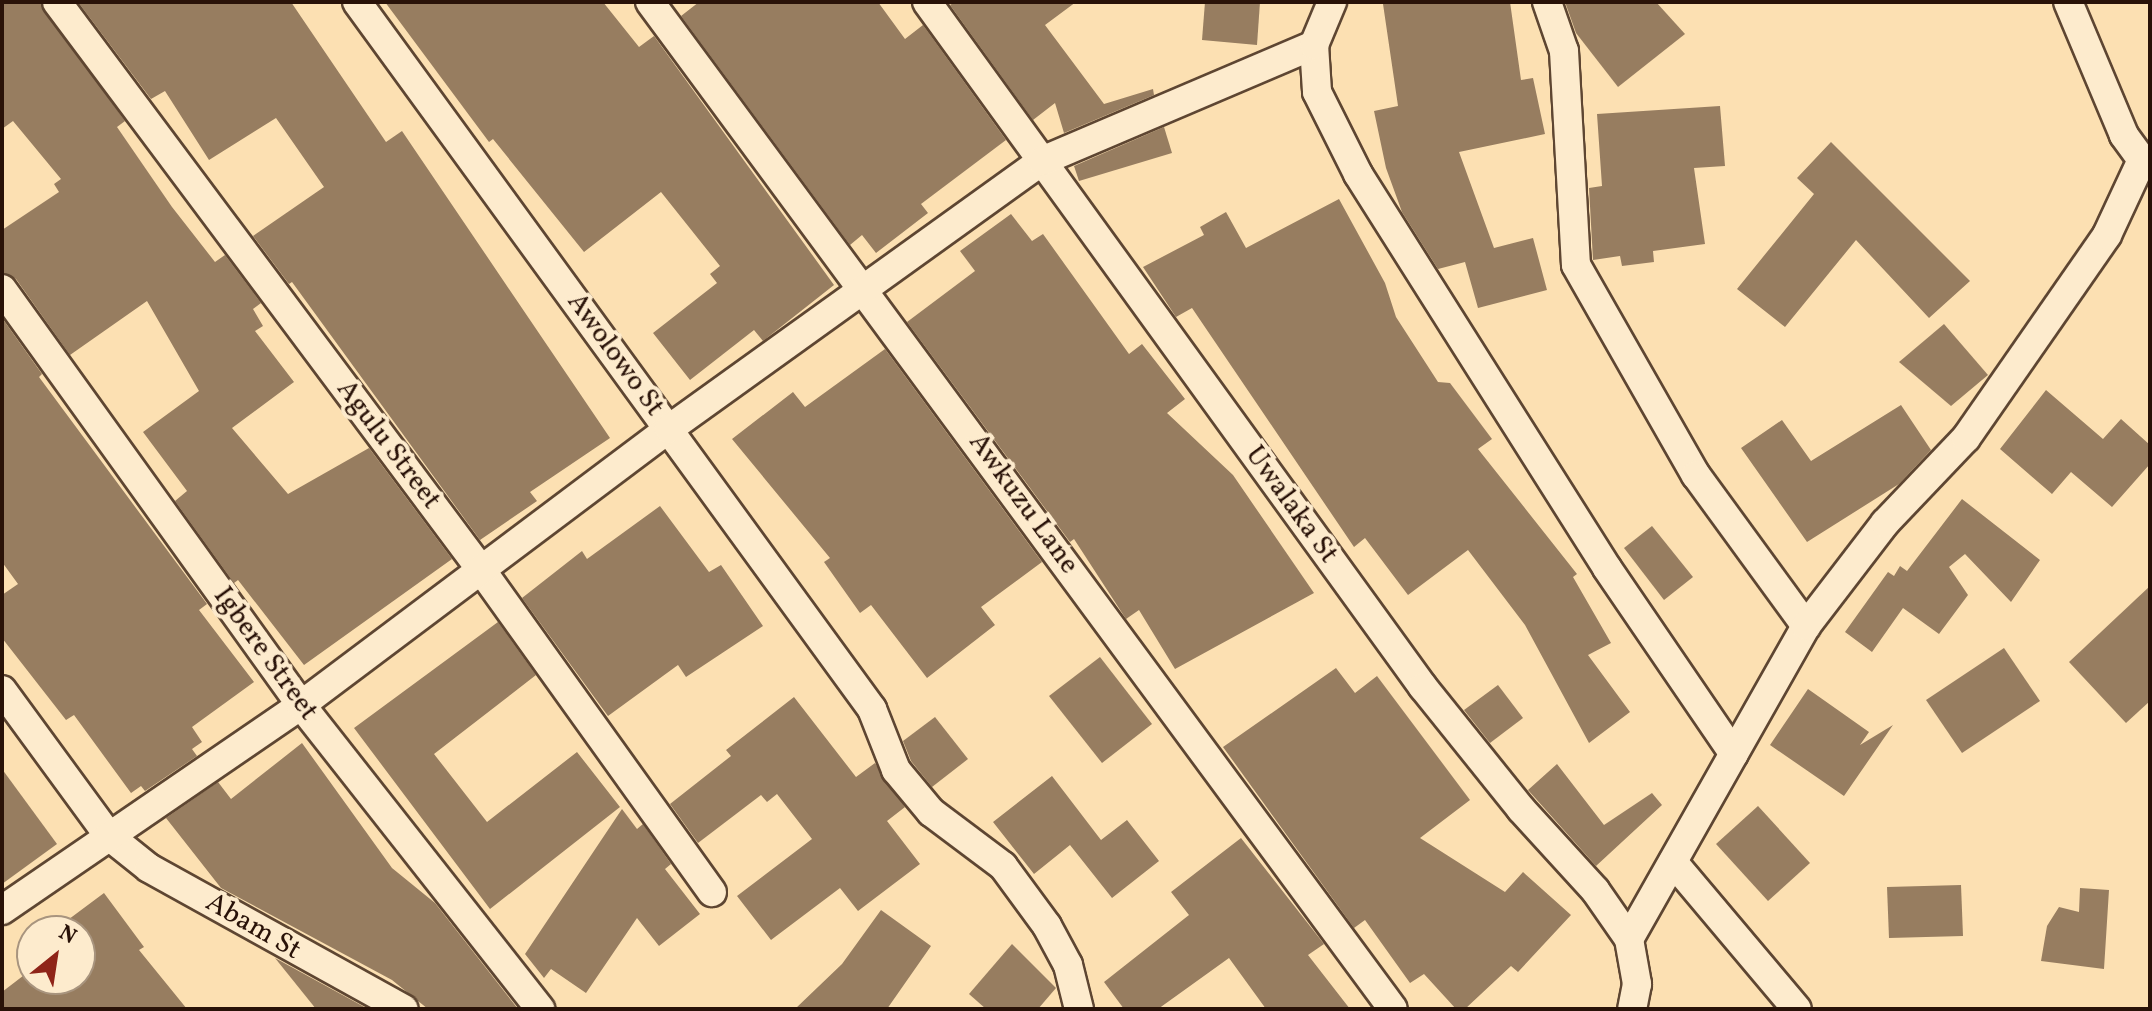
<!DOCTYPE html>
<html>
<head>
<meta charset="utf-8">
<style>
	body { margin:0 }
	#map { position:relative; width:2152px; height:1011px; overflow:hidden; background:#fce0b2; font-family:Vollkorn,serif }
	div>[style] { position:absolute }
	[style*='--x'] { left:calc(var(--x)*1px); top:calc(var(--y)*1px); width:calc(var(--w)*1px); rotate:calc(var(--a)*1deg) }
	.building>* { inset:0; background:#977d60 }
	.roads { filter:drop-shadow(2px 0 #5e4632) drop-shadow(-2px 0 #5e4632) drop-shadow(0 2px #5e4632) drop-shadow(0 -2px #5e4632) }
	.minor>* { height:28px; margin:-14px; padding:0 14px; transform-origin:14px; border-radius:14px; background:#fdebcd }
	span { translate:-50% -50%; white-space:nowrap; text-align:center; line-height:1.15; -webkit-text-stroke:8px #fdebcd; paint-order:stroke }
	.street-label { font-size:28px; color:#291208 }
	.frame { position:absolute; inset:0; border:4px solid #291208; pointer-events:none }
	.north { position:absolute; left:16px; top:915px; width:80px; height:80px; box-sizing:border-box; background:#fdebcd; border:2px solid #a8947e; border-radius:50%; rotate:30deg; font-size:22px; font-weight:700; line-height:32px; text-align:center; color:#291208 }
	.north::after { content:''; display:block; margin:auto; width:28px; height:36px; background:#8f2418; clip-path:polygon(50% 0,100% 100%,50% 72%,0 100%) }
</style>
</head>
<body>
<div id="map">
	<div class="building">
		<i style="clip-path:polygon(2px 2px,40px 2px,125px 121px,117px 127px,172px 207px,215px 262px,225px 255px,261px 303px,253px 309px,263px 326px,255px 331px,294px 382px,232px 428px,288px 494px,369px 448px,452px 559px,304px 665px,238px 580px,234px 583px,175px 501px,187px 491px,143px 432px,199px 391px,147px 301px,70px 355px,16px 279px,2px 272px,2px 230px,59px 192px,54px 184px,61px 179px,13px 121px,2px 129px)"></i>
		<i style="clip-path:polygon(78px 2px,291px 2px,386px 142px,402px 131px,610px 438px,530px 492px,537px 501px,480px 540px,292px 282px,289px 284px,253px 236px,324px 187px,276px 118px,209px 160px,165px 91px,151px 99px)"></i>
		<i style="clip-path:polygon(385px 2px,603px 2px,639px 47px,654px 36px,834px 285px,763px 341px,754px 330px,690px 380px,653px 333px,717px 283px,710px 274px,720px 266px,661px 192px,584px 252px,493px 139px,489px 142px)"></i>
		<i style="clip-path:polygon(699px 2px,878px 2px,905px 39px,923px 25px,1006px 140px,921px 204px,928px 213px,876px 253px,862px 235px,850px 245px,681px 16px)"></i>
		<i style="clip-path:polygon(955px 2px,1076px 2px,1045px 25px,1104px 104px,1153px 89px,1154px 95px,1064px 133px,1055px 103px,1033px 120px,950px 5px)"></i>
		<i style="clip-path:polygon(1205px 2px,1260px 2px,1257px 45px,1202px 40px)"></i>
		<i style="clip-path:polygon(1510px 2px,1521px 80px,1533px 78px,1545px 134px,1459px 152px,1494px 248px,1533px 238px,1547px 290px,1478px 308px,1465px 262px,1438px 269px,1402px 212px,1386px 168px,1374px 111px,1398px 106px,1383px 4px)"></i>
		<i style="clip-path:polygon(1565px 2px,1656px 2px,1685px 34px,1618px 87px,1576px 33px)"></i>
		<i style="clip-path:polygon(1720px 106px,1725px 166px,1694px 168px,1705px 244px,1653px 251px,1654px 262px,1622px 266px,1620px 256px,1593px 260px,1589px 188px,1602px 186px,1597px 114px)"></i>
		<i style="clip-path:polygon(1164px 127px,1172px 153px,1079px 181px,1074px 166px)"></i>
		<i style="clip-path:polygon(1831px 142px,1970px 281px,1929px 318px,1856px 240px,1785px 327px,1737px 289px,1814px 194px,1797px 178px)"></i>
		<i style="clip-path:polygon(1339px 199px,1385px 283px,1396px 317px,1438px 382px,1450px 383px,1492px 439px,1478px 449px,1577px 574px,1573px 577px,1611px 643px,1588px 655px,1630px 712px,1589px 743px,1525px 625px,1468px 550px,1408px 595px,1365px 538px,1354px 547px,1192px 308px,1176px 317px,1143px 267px,1204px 235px,1200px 227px,1226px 212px,1246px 248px)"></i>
		<i style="clip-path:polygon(1011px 214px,1032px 241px,1043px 234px,1129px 354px,1142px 344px,1185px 399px,1167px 413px,1233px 475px,1314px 593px,1175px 669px,1139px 610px,1126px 619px,1074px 539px,1070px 542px,907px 322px,975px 271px,960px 251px)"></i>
		<i style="clip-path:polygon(2px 318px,42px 374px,39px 377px,207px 604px,199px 610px,254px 682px,192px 727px,202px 742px,192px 749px,197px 756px,145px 791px,141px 786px,131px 793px,74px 715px,66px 720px,2px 638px,2px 595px,18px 584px,2px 562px)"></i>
		<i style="clip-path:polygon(1944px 324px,1988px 375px,1951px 406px,1899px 362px)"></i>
		<i style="clip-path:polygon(885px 349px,1042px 562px,981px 607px,995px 625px,927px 678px,871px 605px,860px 613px,824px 562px,830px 558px,732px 439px,793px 392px,805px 407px)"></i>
		<i style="clip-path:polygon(2046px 390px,2103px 439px,2121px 419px,2150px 445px,2150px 464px,2112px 507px,2071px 472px,2052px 494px,2000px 449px)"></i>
		<i style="clip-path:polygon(1901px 405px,1931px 450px,1899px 484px,1807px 542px,1741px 448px,1782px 420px,1811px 461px)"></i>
		<i style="clip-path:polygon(1962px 499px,2040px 560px,2011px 602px,1965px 554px,1949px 567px,1968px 595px,1939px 634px,1903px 608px,1872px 652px,1845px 632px,1888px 572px,1894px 576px,1900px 566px,1907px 571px)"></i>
		<i style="clip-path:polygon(660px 506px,709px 572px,721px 565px,763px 626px,686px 677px,678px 665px,608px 716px,522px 598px,582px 551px,587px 559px)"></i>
		<i style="clip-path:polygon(1652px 526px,1693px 577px,1664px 600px,1624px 548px)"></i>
		<i style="clip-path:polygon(2150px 586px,2150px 701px,2126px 723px,2069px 662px)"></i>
		<i style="clip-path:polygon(498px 622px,536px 675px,434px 754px,487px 822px,577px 752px,620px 807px,490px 909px,354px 728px)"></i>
		<i style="clip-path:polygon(2004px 648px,2040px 701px,1962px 753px,1926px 700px)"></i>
		<i style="clip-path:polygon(1100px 657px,1152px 724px,1102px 763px,1049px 696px)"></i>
		<i style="clip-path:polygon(1336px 668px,1355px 693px,1377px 676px,1470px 800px,1420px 838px,1505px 892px,1523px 872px,1571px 915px,1518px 972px,1511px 966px,1465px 1009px,1456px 1009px,1424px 974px,1410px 983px,1365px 920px,1354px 928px,1223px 747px)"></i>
		<i style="clip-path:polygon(1498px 685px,1523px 718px,1490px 743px,1464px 710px)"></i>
		<i style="clip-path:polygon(1808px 689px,1869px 732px,1860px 745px,1893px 725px,1844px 796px,1770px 745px)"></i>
		<i style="clip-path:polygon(794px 697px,856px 777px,875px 763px,905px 807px,887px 821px,920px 864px,858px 911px,840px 888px,771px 940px,737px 896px,812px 839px,777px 794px,767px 802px,761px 795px,698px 843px,670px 804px,731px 756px,726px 750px)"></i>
		<i style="clip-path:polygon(935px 717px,968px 759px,932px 787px,911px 761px,903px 741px)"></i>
		<i style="clip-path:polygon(302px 743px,392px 868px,435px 903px,518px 1009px,428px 1009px,392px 980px,221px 888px,166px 818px,218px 782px,231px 799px)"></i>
		<i style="clip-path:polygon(1557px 764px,1604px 825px,1652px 793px,1662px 805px,1596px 866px,1528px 790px)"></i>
		<i style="clip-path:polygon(2px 769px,57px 844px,2px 884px)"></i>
		<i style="clip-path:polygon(1052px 776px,1101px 840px,1127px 820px,1159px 861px,1112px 898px,1070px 845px,1034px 874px,993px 822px)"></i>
		<i style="clip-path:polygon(1758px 806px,1810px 863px,1768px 901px,1716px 844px)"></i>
		<i style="clip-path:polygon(622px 809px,637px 829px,643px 824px,671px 864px,665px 869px,700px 914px,659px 946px,637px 918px,586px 993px,551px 969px,544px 978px,525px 954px)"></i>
		<i style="clip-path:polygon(1241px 838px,1324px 944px,1308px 955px,1350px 1009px,1266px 1009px,1229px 958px,1158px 1009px,1124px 1009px,1104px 982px,1189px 915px,1171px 892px)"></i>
		<i style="clip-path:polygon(1961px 885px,1963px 936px,1889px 938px,1887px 887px)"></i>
		<i style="clip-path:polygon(2080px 888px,2109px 890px,2104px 969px,2041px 961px,2047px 926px,2059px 907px,2079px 912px)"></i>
		<i style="clip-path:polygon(104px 893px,144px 947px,139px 950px,187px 1009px,2px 1009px,2px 992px,32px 969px,32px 979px,80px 979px,81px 931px,53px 931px)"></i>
		<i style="clip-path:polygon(881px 910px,931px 946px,887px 1009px,795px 1009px,842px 964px)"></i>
		<i style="clip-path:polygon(1012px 944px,1056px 988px,1038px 1009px,986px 1009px,969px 994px)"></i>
		<i style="clip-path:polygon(275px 958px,368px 1009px,316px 1009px)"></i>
	</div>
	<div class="roads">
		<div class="minor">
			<i style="--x:57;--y:2;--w:710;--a:53.24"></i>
			<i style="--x:482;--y:571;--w:395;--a:54.4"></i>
			<i style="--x:357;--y:2;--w:875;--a:53.93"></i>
			<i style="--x:872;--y:709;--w:66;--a:68.5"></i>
			<i style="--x:896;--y:770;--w:55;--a:50.2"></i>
			<i style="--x:931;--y:812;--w:90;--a:36.9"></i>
			<i style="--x:1003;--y:866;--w:74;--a:53.7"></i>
			<i style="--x:1047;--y:926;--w:44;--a:61.7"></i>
			<i style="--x:1068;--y:965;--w:45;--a:76"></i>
			<i style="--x:650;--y:2;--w:1251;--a:53.58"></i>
			<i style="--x:927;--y:2;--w:846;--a:54.09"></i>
			<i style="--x:1423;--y:687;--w:156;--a:51.2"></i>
			<i style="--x:1521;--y:809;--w:110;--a:47.6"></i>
			<i style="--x:1595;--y:890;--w:60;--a:55.2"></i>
			<i style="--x:1629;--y:939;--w:46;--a:79.9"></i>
			<i style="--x:1637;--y:984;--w:25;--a:101"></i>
			<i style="--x:1547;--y:2;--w:52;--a:70.9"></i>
			<i style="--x:1564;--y:51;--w:214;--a:86.8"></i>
			<i style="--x:1576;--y:265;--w:242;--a:60.3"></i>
			<i style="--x:1696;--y:475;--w:187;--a:53.9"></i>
			<i style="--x:1314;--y:45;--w:47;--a:86.3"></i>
			<i style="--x:1317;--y:92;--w:92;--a:63.4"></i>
			<i style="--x:1358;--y:174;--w:466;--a:57.7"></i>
			<i style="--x:1607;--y:568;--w:225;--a:55.7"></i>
			<i style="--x:2;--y:289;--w:512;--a:54.29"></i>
			<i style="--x:301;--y:705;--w:387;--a:51.8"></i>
			<i style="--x:2;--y:690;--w:181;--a:53.8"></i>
			<i style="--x:109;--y:836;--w:51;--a:38.7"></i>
			<i style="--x:149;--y:868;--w:291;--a:29"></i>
			<i style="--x:1673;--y:862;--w:192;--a:49.9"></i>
			<i style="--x:2;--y:910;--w:363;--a:-34.4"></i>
			<i style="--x:301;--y:705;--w:460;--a:-36.9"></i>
			<i style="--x:669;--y:429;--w:459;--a:-35.7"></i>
			<i style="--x:1042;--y:161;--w:296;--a:-23.1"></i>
			<i style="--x:1314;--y:45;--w:47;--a:-67.3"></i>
			<i style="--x:1629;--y:939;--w:360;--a:-60.5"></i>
			<i style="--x:1806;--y:626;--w:130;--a:-52.5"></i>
			<i style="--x:1885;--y:523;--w:117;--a:-46.4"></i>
			<i style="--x:1966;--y:438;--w:247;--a:-55.2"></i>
			<i style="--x:2107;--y:235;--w:83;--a:-65"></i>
			<i style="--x:2142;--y:160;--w:31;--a:-126"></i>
			<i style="--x:2124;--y:135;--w:144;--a:-112.8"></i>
		</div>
	</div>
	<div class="street-label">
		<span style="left:615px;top:355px;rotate:54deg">Awolowo St</span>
		<span style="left:388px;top:445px;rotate:53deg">Agulu Street</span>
		<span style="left:1023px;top:504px;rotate:54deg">Awkuzu Lane</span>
		<span style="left:1291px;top:505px;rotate:54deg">Uwalaka St</span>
		<span style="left:265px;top:654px;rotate:54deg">Igbere Street</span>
		<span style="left:253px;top:927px;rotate:30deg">Abam St</span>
	</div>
	<div class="frame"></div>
	<div class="north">N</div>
</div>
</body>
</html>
